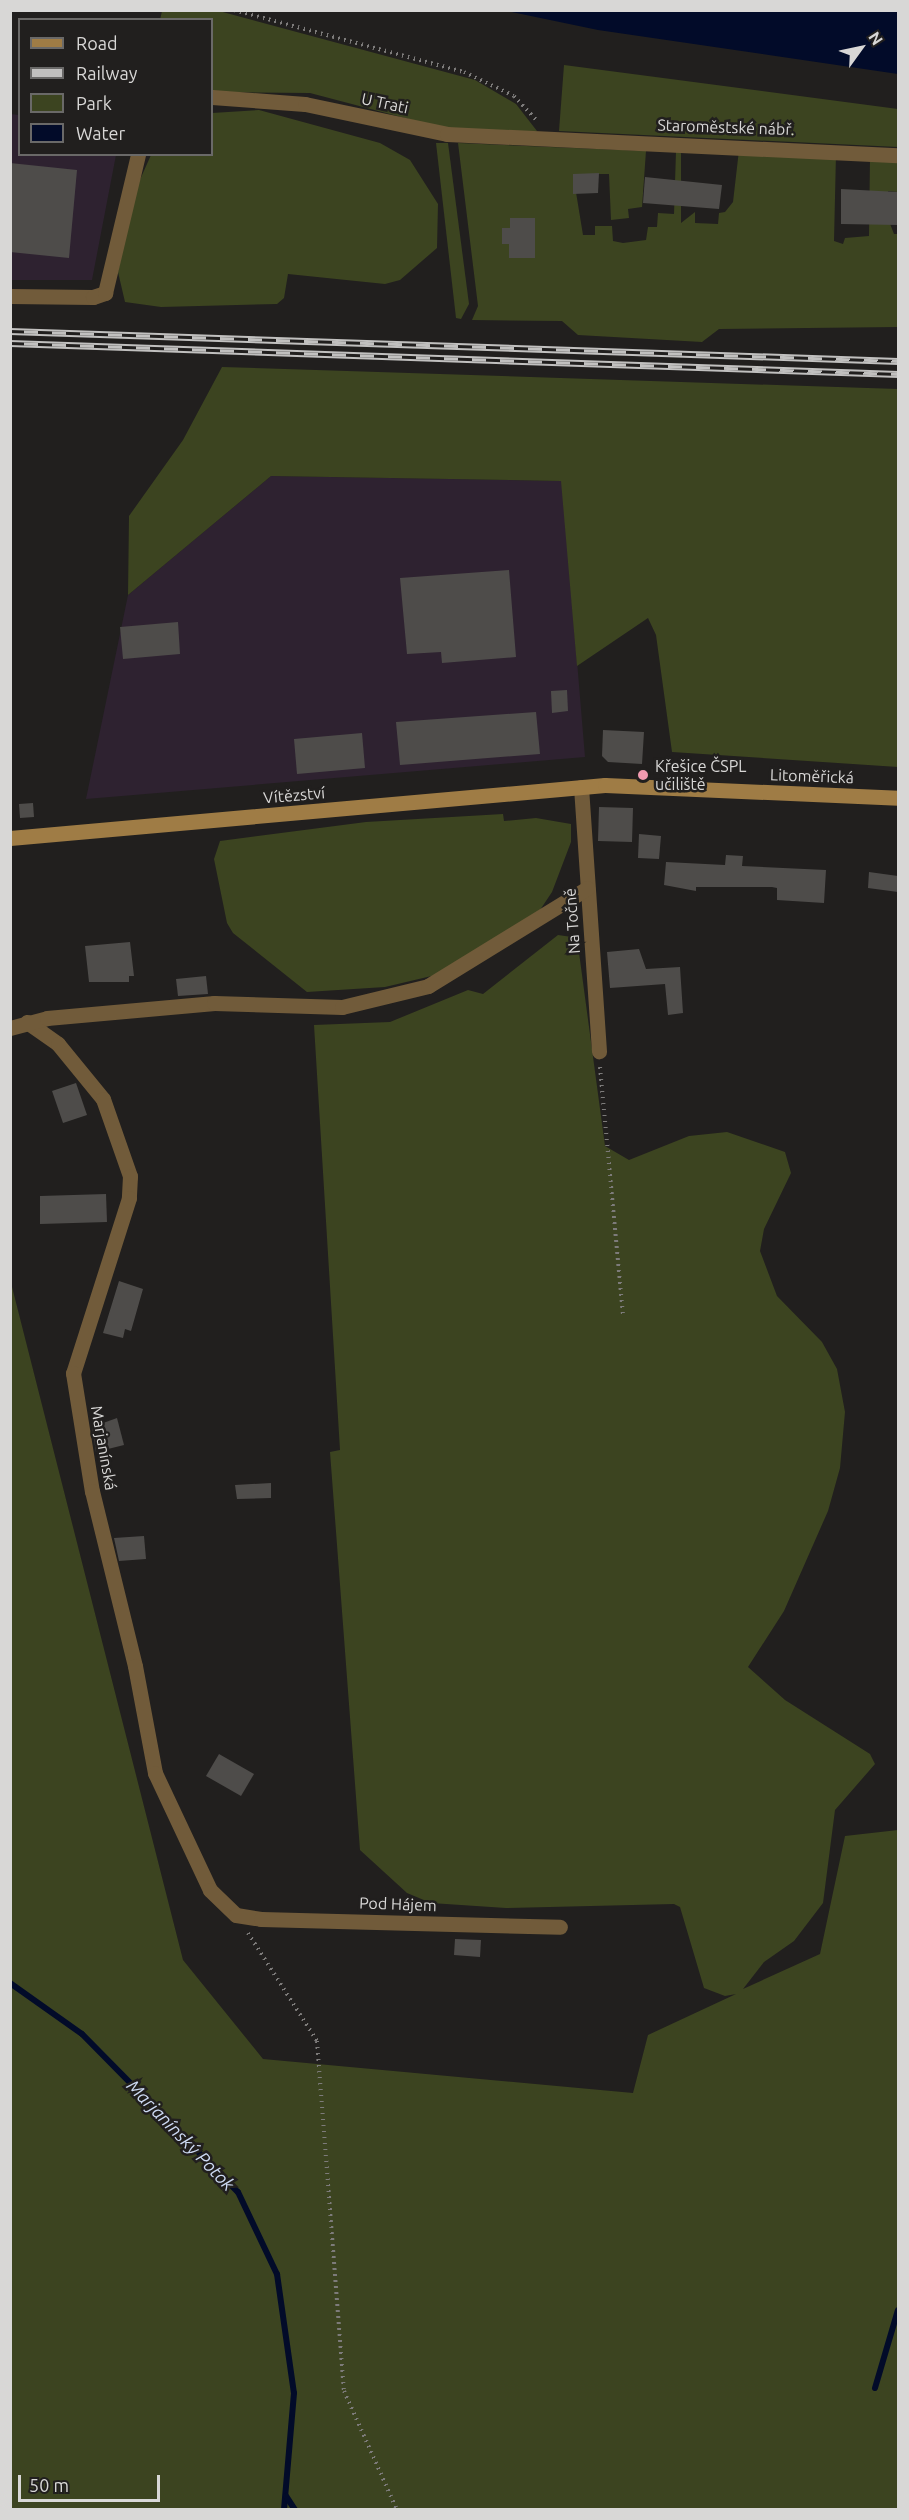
<!DOCTYPE html>
<html>
<head>
<meta charset="utf-8">
<style>
	body { margin:0 }
	#map { position:relative; width:909px; height:2520px; overflow:hidden; background:#211f1e; font-family:Ubuntu,sans-serif }
	div>[style] { position:absolute }
	[style*='--x'] { left:calc(var(--x)*1px); top:calc(var(--y)*1px); width:calc(var(--w)*1px); rotate:calc(var(--a)*1deg) }
	.industrial>* { inset:0; background:#2e2230 }
	.green>* { inset:0; background:#3c4420 }
	.water>* { inset:0; background:#020b29 }
	.stream>* { height:6px; margin:-3px; padding:0 3px; transform-origin:3px; border-radius:3px; background:#020b29 }
	.building>* { inset:0; background:#4e4c4a }
	.path>* { height:4px; margin-top:-2px; transform-origin:0; background:repeating-linear-gradient(90deg,#7d7b7a 0 1.5px,transparent 0 6px) }
	.street>* { height:15px; margin:-7.5px; padding:0 7.5px; transform-origin:7.5px; border-radius:7.5px; background:#715b3a }
	.secondary>* { height:15px; margin:-7.5px; padding:0 7.5px; transform-origin:7.5px; border-radius:7.5px; background:#9f7c45 }
	.rail>* { height:7px; margin-top:-3.5px; transform-origin:0; background:repeating-linear-gradient(90deg,#211f1e 0 14px,#c1c0bf 0 28px); box-sizing:border-box; border-block:2px solid #c1c0bf }
	.dots>* { width:16px; height:16px; translate:-50% -50%; box-sizing:border-box; border:3px solid #211f1e; border-radius:50% }
	span { translate:-50% -50%; white-space:nowrap; text-align:center; line-height:1.15; -webkit-text-stroke:5px #211f1e; paint-order:stroke }
	.street-label { font-size:16px; color:#d8d7d6 }
	.poi-label { font-size:16px; color:#d8d7d6 }
	.left { translate:0 -50%; text-align:left }
	.water-label { font-size:18px; color:#cddaf3; font-style:italic }
	.frame { position:absolute; inset:0; border:12px solid #d8d7d6; pointer-events:none }
	.legend { position:absolute; left:18px; top:18px; width:195px; height:138px; box-sizing:border-box; background:#211f1e; border:2px solid #6a6968; margin:0; padding:8px 10px; list-style:none; font-size:18px; color:#d8d7d6 }
	.legend li { display:flex; align-items:center; gap:12px; height:30px }
	.legend b { width:30px; border:2px solid #6a6968 }
	.north { position:absolute; left:831px; top:18px; width:60px; height:60px; -webkit-text-stroke:4px #211f1e; paint-order:stroke; rotate:57deg; font-size:16px; font-weight:700; line-height:24px; text-align:center; color:#d8d7d6 }
	.north::after { content:''; display:block; margin:auto; width:21px; height:27px; background:#d8d7d6; clip-path:polygon(50% 0,100% 100%,50% 72%,0 100%) }
	.scale { position:absolute; left:18px; top:2475px; width:142px; height:27px; box-sizing:border-box; border:3px solid #d8d7d6; border-top:0; padding-left:8px; font-size:18px; line-height:21px; white-space:nowrap; color:#d8d7d6; -webkit-text-stroke:4px #211f1e; paint-order:stroke }
</style>
</head>
<body>
<div id="map">
	<div class="industrial">
		<i style="clip-path:polygon(10px 114px,19px 115px,20px 154px,116px 155px,92px 280px,11px 280px)"></i>
		<i style="clip-path:polygon(271px 476px,562px 481px,585px 757px,86px 799px,128px 595px)"></i>
	</div>
	<div class="green">
		<i style="clip-path:polygon(162px 11px,219px 11px,475px 80px,516px 104px,537px 131px,458px 132px,310px 93px,212px 92px,212px 20px,160px 20px)"></i>
		<i style="clip-path:polygon(564px 65px,898px 109px,898px 147px,559px 131px)"></i>
		<i style="clip-path:polygon(259px 110px,380px 143px,410px 160px,438px 204px,437px 248px,400px 280px,385px 284px,288px 274px,284px 298px,277px 304px,161px 307px,125px 302px,118px 272px,134px 193px,151px 155px,212px 154px,212px 113px)"></i>
		<i style="clip-path:polygon(436px 143px,448px 143px,469px 304px,461px 319px,456px 318px)"></i>
		<i style="clip-path:polygon(458px 143px,646px 151px,642px 207px,628px 209px,629px 218px,611px 220px,609px 174px,573px 174px,583px 235px,595px 235px,595px 226px,612px 226px,613px 241px,623px 243px,646px 240px,648px 227px,657px 227px,658px 213px,674px 214px,676px 151px,681px 151px,681px 223px,695px 212px,695px 223px,718px 224px,719px 213px,725px 212px,733px 202px,739px 150px,836px 154px,834px 241px,843px 244px,845px 238px,869px 236px,870px 158px,898px 161px,898px 192px,888px 191px,887px 216px,894px 234px,898px 234px,898px 327px,719px 329px,702px 342px,578px 335px,562px 321px,472px 320px,478px 306px)"></i>
		<i style="clip-path:polygon(222px 367px,898px 389px,898px 767px,672px 752px,656px 635px,648px 618px,577px 666px,561px 481px,271px 476px,128px 595px,129px 516px,183px 440px)"></i>
		<i style="clip-path:polygon(503px 814px,504px 821px,536px 818px,571px 824px,571px 842px,552px 892px,540px 910px,440px 974px,385px 987px,307px 992px,233px 933px,227px 923px,214px 859px,220px 841px,366px 822px)"></i>
		<i style="clip-path:polygon(558px 935px,572px 937px,578px 945px,605px 1146px,629px 1160px,689px 1136px,727px 1132px,785px 1152px,791px 1173px,764px 1229px,760px 1251px,777px 1296px,822px 1342px,837px 1369px,845px 1412px,840px 1468px,828px 1511px,784px 1611px,748px 1667px,785px 1700px,870px 1754px,875px 1764px,835px 1810px,823px 1903px,794px 1941px,764px 1962px,743px 1989px,820px 1954px,845px 1836px,898px 1830px,898px 2509px,11px 2509px,10px 1279px,183px 1960px,263px 2059px,633px 2093px,648px 2035px,736px 1994px,725px 1996px,704px 1988px,680px 1907px,674px 1904px,506px 1908px,431px 1903px,407px 1893px,360px 1850px,330px 1452px,340px 1450px,314px 1025px,390px 1022px,468px 990px,483px 994px)"></i>
	</div>
	<div class="water">
		<i style="clip-path:polygon(507px 11px,898px 11px,898px 74px,598px 30px)"></i>
	</div>
	<div class="stream">
		<i style="--x:10;--y:1983;--w:88;--a:35.3"></i>
		<i style="--x:82;--y:2034;--w:222;--a:45.4"></i>
		<i style="--x:238;--y:2192;--w:91;--a:64.6"></i>
		<i style="--x:277;--y:2274;--w:120;--a:81.9"></i>
		<i style="--x:294;--y:2393;--w:117;--a:94.9"></i>
		<i style="--x:875;--y:2388;--w:81;--a:-73.6"></i>
		<i style="--x:286;--y:2496;--w:17;--a:57"></i>
	</div>
	<div class="building">
		<i style="clip-path:polygon(10px 163px,77px 170px,69px 258px,10px 252px)"></i>
		<i style="clip-path:polygon(599px 173px,598px 193px,573px 194px,573px 174px)"></i>
		<i style="clip-path:polygon(645px 177px,722px 185px,719px 209px,643px 203px)"></i>
		<i style="clip-path:polygon(841px 189px,898px 192px,898px 225px,841px 224px)"></i>
		<i style="clip-path:polygon(510px 218px,535px 218px,535px 258px,509px 258px,509px 244px,502px 244px,502px 228px,510px 228px)"></i>
		<i style="clip-path:polygon(509px 570px,516px 657px,442px 663px,441px 652px,407px 654px,400px 578px)"></i>
		<i style="clip-path:polygon(178px 622px,180px 654px,123px 659px,120px 627px)"></i>
		<i style="clip-path:polygon(567px 690px,568px 711px,552px 713px,551px 691px)"></i>
		<i style="clip-path:polygon(536px 712px,540px 754px,400px 765px,396px 722px)"></i>
		<i style="clip-path:polygon(603px 730px,644px 732px,642px 764px,608px 762px,602px 756px)"></i>
		<i style="clip-path:polygon(362px 733px,365px 768px,297px 774px,294px 739px)"></i>
		<i style="clip-path:polygon(33px 803px,34px 817px,20px 818px,19px 804px)"></i>
		<i style="clip-path:polygon(599px 807px,633px 808px,632px 842px,598px 841px)"></i>
		<i style="clip-path:polygon(639px 834px,661px 836px,659px 859px,638px 858px)"></i>
		<i style="clip-path:polygon(726px 855px,743px 856px,742px 866px,826px 870px,824px 903px,777px 900px,777px 888px,772px 887px,696px 887px,696px 891px,664px 885px,666px 862px,725px 865px)"></i>
		<i style="clip-path:polygon(869px 872px,898px 876px,898px 892px,868px 888px)"></i>
		<i style="clip-path:polygon(130px 942px,134px 976px,129px 976px,129px 982px,89px 982px,85px 946px)"></i>
		<i style="clip-path:polygon(639px 949px,646px 969px,680px 967px,683px 1013px,668px 1015px,665px 984px,610px 988px,607px 952px)"></i>
		<i style="clip-path:polygon(206px 976px,208px 994px,178px 996px,176px 979px)"></i>
		<i style="clip-path:polygon(76px 1083px,87px 1115px,63px 1123px,52px 1091px)"></i>
		<i style="clip-path:polygon(106px 1194px,107px 1222px,40px 1224px,40px 1196px)"></i>
		<i style="clip-path:polygon(119px 1281px,143px 1289px,131px 1331px,125px 1329px,123px 1338px,103px 1333px)"></i>
		<i style="clip-path:polygon(117px 1418px,124px 1445px,96px 1452px,92px 1427px)"></i>
		<i style="clip-path:polygon(271px 1483px,271px 1498px,237px 1499px,235px 1485px)"></i>
		<i style="clip-path:polygon(144px 1536px,146px 1559px,119px 1561px,114px 1538px)"></i>
		<i style="clip-path:polygon(219px 1754px,254px 1774px,241px 1796px,206px 1776px)"></i>
		<i style="clip-path:polygon(455px 1939px,481px 1940px,480px 1957px,454px 1955px)"></i>
	</div>
	<div class="path">
		<i style="--x:234;--y:10;--w:238;--a:15.1"></i>
		<i style="--x:464;--y:72;--w:55;--a:25.6"></i>
		<i style="--x:514;--y:96;--w:35;--a:47"></i>
		<i style="--x:600;--y:1067;--w:248;--a:84.7"></i>
		<i style="--x:248;--y:1933;--w:128;--a:57.4"></i>
		<i style="--x:317;--y:2041;--w:351;--a:85.6"></i>
		<i style="--x:344;--y:2391;--w:130;--a:66"></i>
	</div>
	<div class="street">
		<i style="--x:212;--y:97;--w:93;--a:4.3"></i>
		<i style="--x:305;--y:104;--w:145;--a:11.9"></i>
		<i style="--x:447;--y:134;--w:451;--a:2.7"></i>
		<i style="--x:10;--y:296;--w:83;--a:0.7"></i>
		<i style="--x:93;--y:297;--w:13;--a:-18"></i>
		<i style="--x:105;--y:293;--w:143;--a:-76.6"></i>
		<i style="--x:581;--y:787;--w:265;--a:86.1"></i>
		<i style="--x:27;--y:1022;--w:38;--a:35"></i>
		<i style="--x:58;--y:1044;--w:71;--a:50.7"></i>
		<i style="--x:103;--y:1099;--w:82;--a:70.7"></i>
		<i style="--x:130;--y:1176;--w:22;--a:93"></i>
		<i style="--x:129;--y:1198;--w:184;--a:107.7"></i>
		<i style="--x:73;--y:1373;--w:120;--a:80.9"></i>
		<i style="--x:92;--y:1491;--w:180;--a:76.2"></i>
		<i style="--x:135;--y:1666;--w:109;--a:79.4"></i>
		<i style="--x:155;--y:1773;--w:129;--a:64.8"></i>
		<i style="--x:210;--y:1890;--w:36;--a:44"></i>
		<i style="--x:236;--y:1915;--w:25;--a:9"></i>
		<i style="--x:261;--y:1919;--w:299;--a:1.5"></i>
		<i style="--x:10;--y:1028;--w:38;--a:-15"></i>
		<i style="--x:47;--y:1018;--w:168;--a:-5.1"></i>
		<i style="--x:214;--y:1003;--w:128;--a:1.8"></i>
		<i style="--x:342;--y:1007;--w:89;--a:-13.7"></i>
		<i style="--x:428;--y:986;--w:187;--a:-31.6"></i>
	</div>
	<div class="secondary">
		<i style="--x:10;--y:838;--w:597;--a:-5.09"></i>
		<i style="--x:605;--y:785;--w:293;--a:2.5"></i>
	</div>
	<div class="rail">
		<i style="--x:10;--y:331;--w:889;--a:1.93"></i>
		<i style="--x:10;--y:343;--w:889;--a:2"></i>
	</div>
	<div class="dots">
		<i style="left:643px;top:775px;background:#f29ab0"></i>
	</div>
	<div class="street-label">
		<span style="left:385px;top:103px;rotate:12deg">U Trati</span>
		<span style="left:726px;top:127px;rotate:2deg">Staroměstské nábř.</span>
		<span style="left:812px;top:776px;rotate:2deg">Litoměřická</span>
		<span style="left:294px;top:795px;rotate:-5deg">Vítězství</span>
		<span style="left:572px;top:921px;rotate:-94deg">Na Točně</span>
		<span style="left:104px;top:1448px;rotate:80deg">Marjanínská</span>
		<span style="left:398px;top:1904px;rotate:2deg">Pod Hájem</span>
	</div>
	<div class="poi-label">
		<span class="left" style="left:655px;top:775px">Křešice ČSPL<br>učiliště</span>
	</div>
	<div class="water-label">
		<span style="left:181px;top:2135px;rotate:46deg">Marjanínský Potok</span>
	</div>
	<div class="frame"></div>
	<ul class="legend">
	<li><b style="height:8px;background:#9f7c45"></b>Road</li>
	<li><b style="height:8px;background:#c1c0bf"></b>Railway</li>
	<li><b style="height:16px;background:#3c4420"></b>Park</li>
	<li><b style="height:16px;background:#020b29"></b>Water</li>
	</ul>
	<div class="north">N</div>
	<div class="scale">50 m</div>
</div>
</body>
</html>
